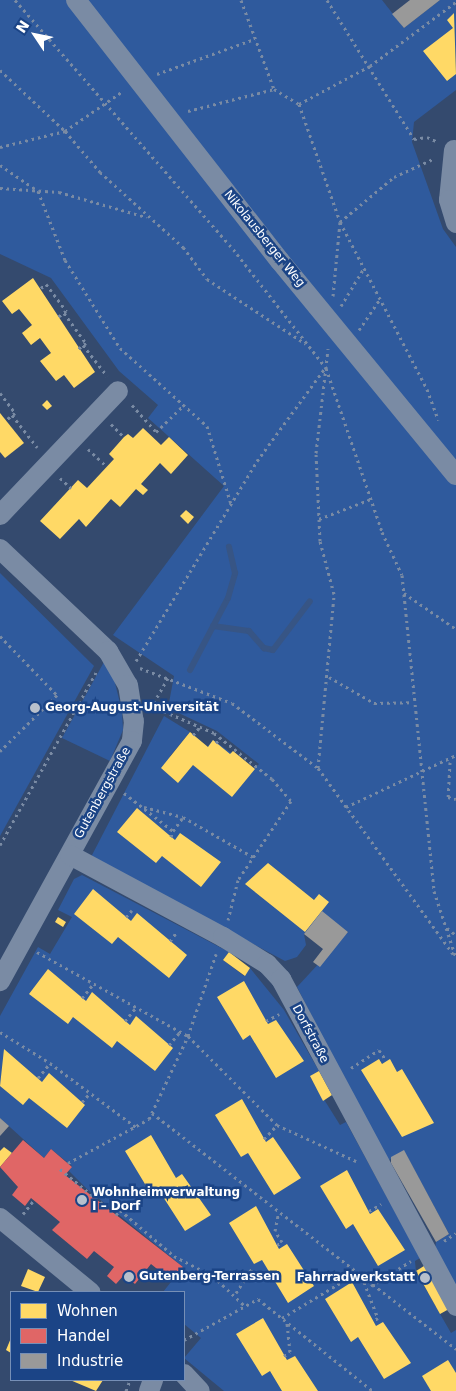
<!DOCTYPE html>
<html>
<head>
<meta charset="utf-8">
<style>
	body { margin:0 }
	#map { position:relative; width:456px; height:1391px; overflow:hidden; background:#344a6e; font-family:"DejaVu Sans",sans-serif }
	div>[style] { position:absolute }
	[style*='--x'] { left:calc(var(--x)*1px); top:calc(var(--y)*1px); width:calc(var(--w)*1px); rotate:calc(var(--a)*1deg) }
	.green>* { inset:0; background:#2f5a9d }
	.homes>* { inset:0; background:#ffd966 }
	.shops>* { inset:0; background:#e06666 }
	.industry>* { inset:0; background:#999 }
	.stream>* { height:6px; margin:-3px; padding:0 3px; transform-origin:3px; border-radius:3px; background:#375585 }
	.path>* { height:3px; margin-top:-1.5px; transform-origin:0; background:repeating-linear-gradient(90deg,#7a8ba4 0 2.5px,transparent 0 6.5px) }
	.minor>* { height:20px; margin:-10px; padding:0 10px; transform-origin:10px; border-radius:10px; background:#7a8ba4 }
	.dots>* { width:14px; height:14px; translate:-50% -50%; box-sizing:border-box; border:2px solid #1b4486; border-radius:50% }
	span { translate:-50% -50%; white-space:nowrap; text-align:center; line-height:1.15; -webkit-text-stroke:5px #1b4486; paint-order:stroke }
	.street-label { font-size:12px; color:#fff }
	.poi-label { font-size:12px; color:#fff; font-weight:700 }
	.left { translate:0 -50%; text-align:left }
	.right { translate:-100% -50%; text-align:right }
	.legend { position:absolute; left:10px; top:1291px; width:175px; height:90px; box-sizing:border-box; background:#1b4486; border:1px solid #768fb6; margin:0; padding:6px 9px; list-style:none; font-size:15px; color:#fff }
	.legend li { display:flex; align-items:center; gap:10px; height:25px }
	.legend b { width:25px; border:1px solid #768fb6 }
	.north { position:absolute; left:10px; top:10px; width:50px; height:50px; -webkit-text-stroke:4px #1b4486; paint-order:stroke; rotate:304deg; font-size:14px; font-weight:700; line-height:20px; text-align:center; color:#fff }
	.north::after { content:''; display:block; margin:auto; width:18px; height:22px; background:#fff; clip-path:polygon(50% 0,100% 100%,50% 72%,0 100%) }
</style>
</head>
<body>
<div id="map">
	<div class="green">
		<i style="clip-path:polygon(0 0,382px 0,404px 28px,440px 0,456px 0,456px 90px,414px 122px,412px 142px,443px 229px,456px 247px,456px 1287px,435px 1249px,436px 1242px,449px 1234px,404px 1151px,386px 1162px,297px 987px,348px 932px,322px 912px,304px 934px,306px 945px,297px 957px,285px 961px,91px 857px,164px 716px,190px 732px,170px 756px,188px 771px,213px 740px,254px 769px,259px 764px,217px 731px,168px 708px,174px 676px,113px 635px,224px 486px,148px 418px,158px 405px,119px 371px,51px 278px,0 254px)"></i>
		<i style="clip-path:polygon(0 573px,94px 666px,0 836px)"></i>
		<i style="clip-path:polygon(104px 662px,113px 675px,122px 711px,123px 730px,110px 761px,62px 738px)"></i>
		<i style="clip-path:polygon(82px 875px,229px 952px,223px 960px,244px 976px,250px 968px,284px 1010px,319px 1071px,310px 1077px,340px 1125px,346px 1122px,420px 1258px,415px 1261px,416px 1272px,451px 1333px,456px 1330px,456px 1391px,224px 1391px,184px 1358px,201px 1338px,184px 1324px,184px 1292px,163px 1292px,183px 1267px,87px 1189px,69px 1171px,72px 1166px,51px 1149px,44px 1158px,0 1118px,0 1016px,38px 947px,50px 954px,72px 917px,58px 910px,74px 879px)"></i>
	</div>
	<div class="homes">
		<i style="clip-path:polygon(454px 13px,456px 74px,447px 81px,423px 51px,453px 28px,447px 20px)"></i>
		<i style="clip-path:polygon(33px 278px,95px 372px,74px 388px,64px 375px,56px 381px,40px 361px,51px 353px,40px 338px,31px 345px,22px 333px,32px 325px,19px 309px,12px 314px,2px 301px)"></i>
		<i style="clip-path:polygon(47px 400px,52px 406px,47px 410px,42px 405px)"></i>
		<i style="clip-path:polygon(0 413px,24px 443px,5px 458px,0 452px)"></i>
		<i style="clip-path:polygon(143px 428px,161px 445px,169px 437px,188px 455px,171px 474px,160px 463px,141px 484px,148px 490px,143px 495px,136px 489px,120px 507px,111px 499px,86px 527px,79px 519px,60px 539px,40px 521px,78px 480px,87px 488px,114px 459px,109px 454px,124px 437px,128px 434px,133px 438px)"></i>
		<i style="clip-path:polygon(186px 510px,194px 517px,188px 524px,180px 516px)"></i>
		<i style="clip-path:polygon(190px 732px,208px 747px,213px 740px,230px 754px,233px 751px,255px 769px,232px 797px,193px 765px,178px 783px,161px 768px)"></i>
		<i style="clip-path:polygon(137px 808px,175px 840px,180px 833px,221px 862px,201px 887px,162px 856px,156px 863px,117px 832px)"></i>
		<i style="clip-path:polygon(268px 863px,314px 900px,319px 894px,329px 902px,305px 932px,245px 884px)"></i>
		<i style="clip-path:polygon(93px 889px,131px 921px,137px 913px,187px 955px,169px 978px,118px 937px,112px 944px,74px 914px)"></i>
		<i style="clip-path:polygon(58px 917px,66px 922px,63px 927px,55px 922px)"></i>
		<i style="clip-path:polygon(229px 952px,250px 968px,245px 976px,223px 960px)"></i>
		<i style="clip-path:polygon(48px 969px,86px 1001px,92px 992px,130px 1025px,136px 1016px,173px 1048px,155px 1071px,117px 1041px,112px 1048px,73px 1017px,68px 1024px,29px 994px)"></i>
		<i style="clip-path:polygon(244px 981px,268px 1024px,276px 1020px,304px 1061px,276px 1078px,250px 1035px,243px 1040px,217px 997px)"></i>
		<i style="clip-path:polygon(4px 1049px,42px 1082px,49px 1073px,85px 1105px,67px 1128px,29px 1098px,23px 1105px,0 1086px)"></i>
		<i style="clip-path:polygon(379px 1059px,382px 1064px,390px 1059px,397px 1072px,402px 1069px,434px 1123px,402px 1137px,361px 1070px)"></i>
		<i style="clip-path:polygon(319px 1071px,332px 1095px,323px 1101px,310px 1076px)"></i>
		<i style="clip-path:polygon(242px 1099px,266px 1142px,273px 1137px,301px 1178px,274px 1195px,248px 1153px,241px 1157px,215px 1115px)"></i>
		<i style="clip-path:polygon(151px 1135px,176px 1178px,182px 1174px,211px 1215px,185px 1231px,158px 1189px,151px 1194px,125px 1151px)"></i>
		<i style="clip-path:polygon(4px 1147px,12px 1153px,0 1167px,0 1151px)"></i>
		<i style="clip-path:polygon(347px 1170px,370px 1214px,378px 1209px,405px 1250px,378px 1266px,353px 1224px,346px 1229px,320px 1186px)"></i>
		<i style="clip-path:polygon(256px 1206px,279px 1249px,287px 1244px,314px 1286px,288px 1303px,262px 1260px,254px 1264px,229px 1223px)"></i>
		<i style="clip-path:polygon(424px 1266px,449px 1309px,440px 1314px,416px 1271px)"></i>
		<i style="clip-path:polygon(28px 1269px,45px 1277px,38px 1292px,21px 1286px)"></i>
		<i style="clip-path:polygon(352px 1282px,376px 1326px,383px 1322px,411px 1363px,384px 1379px,358px 1337px,351px 1342px,325px 1299px)"></i>
		<i style="clip-path:polygon(263px 1318px,287px 1360px,295px 1356px,318px 1391px,282px 1391px,270px 1371px,262px 1376px,236px 1334px)"></i>
		<i style="clip-path:polygon(11px 1338px,11px 1353px,6px 1350px)"></i>
		<i style="clip-path:polygon(448px 1360px,456px 1373px,456px 1391px,431px 1391px,422px 1376px)"></i>
		<i style="clip-path:polygon(70px 1380px,103px 1380px,96px 1391px)"></i>
	</div>
	<div class="shops">
		<i style="clip-path:polygon(23px 1140px,44px 1158px,51px 1149px,72px 1167px,65px 1175px,183px 1267px,172px 1281px,151px 1264px,135px 1284px,124px 1275px,116px 1284px,107px 1276px,114px 1267px,94px 1251px,87px 1259px,52px 1230px,60px 1222px,31px 1198px,25px 1206px,12px 1195px,18px 1187px,0 1167px)"></i>
	</div>
	<div class="industry">
		<i style="clip-path:polygon(410px 0,440px 0,404px 28px,392px 14px)"></i>
		<i style="clip-path:polygon(322px 911px,348px 932px,320px 967px,313px 962px,323px 949px,304px 934px)"></i>
		<i style="clip-path:polygon(0 1118px,9px 1126px,0 1136px)"></i>
		<i style="clip-path:polygon(404px 1150px,449px 1234px,436px 1242px,391px 1163px,391px 1157px)"></i>
	</div>
	<div class="stream">
		<i style="--x:213;--y:626;--w:36;--a:8"></i>
		<i style="--x:249;--y:631;--w:23;--a:49"></i>
		<i style="--x:264;--y:648;--w:9;--a:13"></i>
		<i style="--x:273;--y:650;--w:61;--a:-52.9"></i>
		<i style="--x:190;--y:670;--w:81;--a:-62.2"></i>
		<i style="--x:228;--y:598;--w:26;--a:-74"></i>
		<i style="--x:235;--y:573;--w:27;--a:-103"></i>
	</div>
	<div class="path">
		<i style="--x:15;--y:0;--w:337;--a:48.8"></i>
		<i style="--x:237;--y:254;--w:145;--a:52"></i>
		<i style="--x:326;--y:368;--w:173;--a:71.1"></i>
		<i style="--x:382;--y:532;--w:47;--a:65.1"></i>
		<i style="--x:402;--y:575;--w:318;--a:84.2"></i>
		<i style="--x:434;--y:891;--w:71;--a:71.8"></i>
		<i style="--x:241;--y:0;--w:95;--a:69.7"></i>
		<i style="--x:274;--y:89;--w:29;--a:31"></i>
		<i style="--x:299;--y:104;--w:125;--a:70.8"></i>
		<i style="--x:340;--y:222;--w:188;--a:62.5"></i>
		<i style="--x:427;--y:389;--w:33;--a:70"></i>
		<i style="--x:327;--y:0;--w:164;--a:58"></i>
		<i style="--x:414;--y:139;--w:13;--a:-9"></i>
		<i style="--x:427;--y:137;--w:12;--a:24"></i>
		<i style="--x:0;--y:70;--w:89;--a:43.2"></i>
		<i style="--x:65;--y:131;--w:54;--a:49.5"></i>
		<i style="--x:100;--y:172;--w:112;--a:42.1"></i>
		<i style="--x:183;--y:247;--w:40;--a:53"></i>
		<i style="--x:207;--y:279;--w:118;--a:33.3"></i>
		<i style="--x:157;--y:74;--w:104;--a:-19.7"></i>
		<i style="--x:299;--y:104;--w:81;--a:-28.2"></i>
		<i style="--x:370;--y:66;--w:107;--a:-36.7"></i>
		<i style="--x:188;--y:111;--w:89;--a:-14.3"></i>
		<i style="--x:0;--y:147;--w:67;--a:-13.8"></i>
		<i style="--x:65;--y:131;--w:70;--a:-34.6"></i>
		<i style="--x:0;--y:165;--w:46;--a:34.4"></i>
		<i style="--x:38;--y:191;--w:74;--a:68.6"></i>
		<i style="--x:65;--y:260;--w:104;--a:58"></i>
		<i style="--x:120;--y:348;--w:117;--a:41.9"></i>
		<i style="--x:207;--y:426;--w:82;--a:72.9"></i>
		<i style="--x:0;--y:188;--w:59;--a:3.9"></i>
		<i style="--x:59;--y:192;--w:91;--a:16"></i>
		<i style="--x:41;--y:288;--w:6;--a:-39"></i>
		<i style="--x:46;--y:284;--w:34;--a:53"></i>
		<i style="--x:66;--y:311;--w:10;--a:143"></i>
		<i style="--x:333;--y:296;--w:74;--a:-84.6"></i>
		<i style="--x:340;--y:222;--w:70;--a:-39.8"></i>
		<i style="--x:394;--y:177;--w:45;--a:-24.9"></i>
		<i style="--x:341;--y:306;--w:44;--a:-58.8"></i>
		<i style="--x:64;--y:313;--w:37;--a:54"></i>
		<i style="--x:86;--y:343;--w:10;--a:143"></i>
		<i style="--x:359;--y:330;--w:37;--a:-56"></i>
		<i style="--x:83;--y:345;--w:39;--a:52"></i>
		<i style="--x:0;--y:393;--w:25;--a:53"></i>
		<i style="--x:15;--y:413;--w:11;--a:142"></i>
		<i style="--x:132;--y:405;--w:36;--a:48"></i>
		<i style="--x:156;--y:432;--w:39;--a:-44"></i>
		<i style="--x:12;--y:415;--w:41;--a:52"></i>
		<i style="--x:111;--y:424;--w:18;--a:45"></i>
		<i style="--x:88;--y:449;--w:26;--a:43"></i>
		<i style="--x:60;--y:478;--w:15;--a:42"></i>
		<i style="--x:319;--y:519;--w:56;--a:-21"></i>
		<i style="--x:404;--y:593;--w:63;--a:34.7"></i>
		<i style="--x:0;--y:636;--w:82;--a:46"></i>
		<i style="--x:57;--y:695;--w:80;--a:135.5"></i>
		<i style="--x:136;--y:661;--w:234;--a:-58.8"></i>
		<i style="--x:257;--y:461;--w:115;--a:-53.8"></i>
		<i style="--x:140;--y:668;--w:98;--a:20.8"></i>
		<i style="--x:232;--y:703;--w:108;--a:37.1"></i>
		<i style="--x:318;--y:768;--w:230;--a:54"></i>
		<i style="--x:329;--y:677;--w:52;--a:30"></i>
		<i style="--x:374;--y:703;--w:39;--a:-1"></i>
		<i style="--x:168;--y:678;--w:32;--a:120"></i>
		<i style="--x:152;--y:706;--w:68;--a:23.5"></i>
		<i style="--x:214;--y:733;--w:74;--a:38.4"></i>
		<i style="--x:272;--y:779;--w:29;--a:49"></i>
		<i style="--x:291;--y:801;--w:95;--a:123.9"></i>
		<i style="--x:238;--y:880;--w:41;--a:104"></i>
		<i style="--x:193;--y:735;--w:11;--a:-49"></i>
		<i style="--x:216;--y:743;--w:6;--a:-51"></i>
		<i style="--x:450;--y:762;--w:35;--a:93"></i>
		<i style="--x:448;--y:797;--w:8;--a:14"></i>
		<i style="--x:318;--y:768;--w:175;--a:-84.7"></i>
		<i style="--x:334;--y:594;--w:55;--a:-104.8"></i>
		<i style="--x:320;--y:541;--w:88;--a:-92.6"></i>
		<i style="--x:316;--y:453;--w:105;--a:-83.4"></i>
		<i style="--x:124;--y:793;--w:62;--a:37.8"></i>
		<i style="--x:173;--y:831;--w:17;--a:-54"></i>
		<i style="--x:183;--y:817;--w:83;--a:29.7"></i>
		<i style="--x:144;--y:807;--w:40;--a:14.4"></i>
		<i style="--x:346;--y:807;--w:122;--a:-25.3"></i>
		<i style="--x:171;--y:837;--w:6;--a:-72"></i>
		<i style="--x:0;--y:845;--w:199;--a:-60.9"></i>
		<i style="--x:126;--y:917;--w:9;--a:-49"></i>
		<i style="--x:447;--y:928;--w:11;--a:38"></i>
		<i style="--x:170;--y:941;--w:10;--a:-53"></i>
		<i style="--x:37;--y:952;--w:173;--a:29.1"></i>
		<i style="--x:188;--y:1036;--w:126;--a:45"></i>
		<i style="--x:277;--y:1125;--w:87;--a:24.5"></i>
		<i style="--x:82;--y:998;--w:19;--a:-51"></i>
		<i style="--x:125;--y:1021;--w:19;--a:-51"></i>
		<i style="--x:266;--y:1021;--w:15;--a:-28"></i>
		<i style="--x:0;--y:1032;--w:59;--a:31.8"></i>
		<i style="--x:50;--y:1063;--w:107;--a:36.7"></i>
		<i style="--x:169;--y:1045;--w:17;--a:-50"></i>
		<i style="--x:351;--y:1068;--w:33;--a:-33"></i>
		<i style="--x:379;--y:1050;--w:12;--a:55"></i>
		<i style="--x:38;--y:1078;--w:19;--a:-51"></i>
		<i style="--x:82;--y:1102;--w:12;--a:-48"></i>
		<i style="--x:152;--y:1113;--w:385;--a:37.8"></i>
		<i style="--x:264;--y:1139;--w:19;--a:-47"></i>
		<i style="--x:68;--y:1163;--w:92;--a:-28.5"></i>
		<i style="--x:149;--y:1119;--w:92;--a:-64.8"></i>
		<i style="--x:188;--y:1036;--w:87;--a:-71.1"></i>
		<i style="--x:60;--y:1169;--w:72;--a:39.4"></i>
		<i style="--x:116;--y:1215;--w:6;--a:-51"></i>
		<i style="--x:120;--y:1210;--w:71;--a:40.4"></i>
		<i style="--x:174;--y:1256;--w:44;--a:27.1"></i>
		<i style="--x:213;--y:1276;--w:45;--a:43.2"></i>
		<i style="--x:369;--y:1211;--w:14;--a:-30"></i>
		<i style="--x:23;--y:1214;--w:18;--a:-52"></i>
		<i style="--x:444;--y:1241;--w:14;--a:-34"></i>
		<i style="--x:277;--y:1245;--w:6;--a:-31"></i>
		<i style="--x:282;--y:1242;--w:13;--a:-122"></i>
		<i style="--x:275;--y:1231;--w:16;--a:-79"></i>
		<i style="--x:364;--y:1282;--w:39;--a:69"></i>
		<i style="--x:378;--y:1318;--w:6;--a:149"></i>
		<i style="--x:371;--y:1286;--w:47;--a:-32"></i>
		<i style="--x:236;--y:1293;--w:30;--a:-57"></i>
		<i style="--x:282;--y:1318;--w:85;--a:-31.1"></i>
		<i style="--x:184;--y:1340;--w:85;--a:-29"></i>
		<i style="--x:258;--y:1299;--w:147;--a:38.7"></i>
		<i style="--x:284;--y:1356;--w:7;--a:-34"></i>
		<i style="--x:290;--y:1352;--w:30;--a:-96"></i>
		<i style="--x:126;--y:1391;--w:12;--a:-70"></i>
	</div>
	<div class="minor">
		<i style="--x:76;--y:0;--w:331;--a:52"></i>
		<i style="--x:280;--y:261;--w:277;--a:50.6"></i>
		<i style="--x:454;--y:150;--w:50;--a:95.7"></i>
		<i style="--x:449;--y:200;--w:24;--a:73"></i>
		<i style="--x:0;--y:515;--w:171;--a:-46.4"></i>
		<i style="--x:0;--y:549;--w:149;--a:43.4"></i>
		<i style="--x:108;--y:651;--w:39;--a:60"></i>
		<i style="--x:128;--y:685;--w:36;--a:81"></i>
		<i style="--x:134;--y:721;--w:20;--a:96"></i>
		<i style="--x:132;--y:741;--w:274;--a:118.8"></i>
		<i style="--x:70;--y:855;--w:174;--a:28.2"></i>
		<i style="--x:223;--y:937;--w:52;--a:31.5"></i>
		<i style="--x:267;--y:964;--w:21;--a:47"></i>
		<i style="--x:281;--y:979;--w:371;--a:61.8"></i>
		<i style="--x:0;--y:1218;--w:117;--a:39.4"></i>
		<i style="--x:184;--y:1374;--w:23;--a:47"></i>
		<i style="--x:149;--y:1391;--w:12;--a:-70"></i>
	</div>
	<div class="dots">
		<i style="left:35px;top:708px;background:#b8c0cc"></i>
		<i style="left:82px;top:1200px;background:#b8c0cc"></i>
		<i style="left:129px;top:1277px;background:#b8c0cc"></i>
		<i style="left:425px;top:1278px;background:#b8c0cc"></i>
	</div>
	<div class="street-label">
		<span style="left:264px;top:239px;rotate:51deg">Nikolausberger Weg</span>
		<span style="left:103px;top:793px;rotate:-61deg">Gutenbergstraße</span>
		<span style="left:310px;top:1034px;rotate:62deg">Dorfstraße</span>
	</div>
	<div class="poi-label">
		<span class="left" style="left:45px;top:708px">Georg-August-Universität</span>
		<span class="left" style="left:92px;top:1200px">Wohnheimverwaltung<br>Ⅰ – Dorf</span>
		<span class="left" style="left:139px;top:1277px">Gutenberg-Terrassen</span>
		<span class="right" style="left:415px;top:1278px">Fahrradwerkstatt</span>
	</div>
	<ul class="legend">
	<li><b style="height:14px;background:#ffd966"></b>Wohnen</li>
	<li><b style="height:14px;background:#e06666"></b>Handel</li>
	<li><b style="height:14px;background:#999"></b>Industrie</li>
	</ul>
	<div class="north">N</div>
</div>
</body>
</html>
